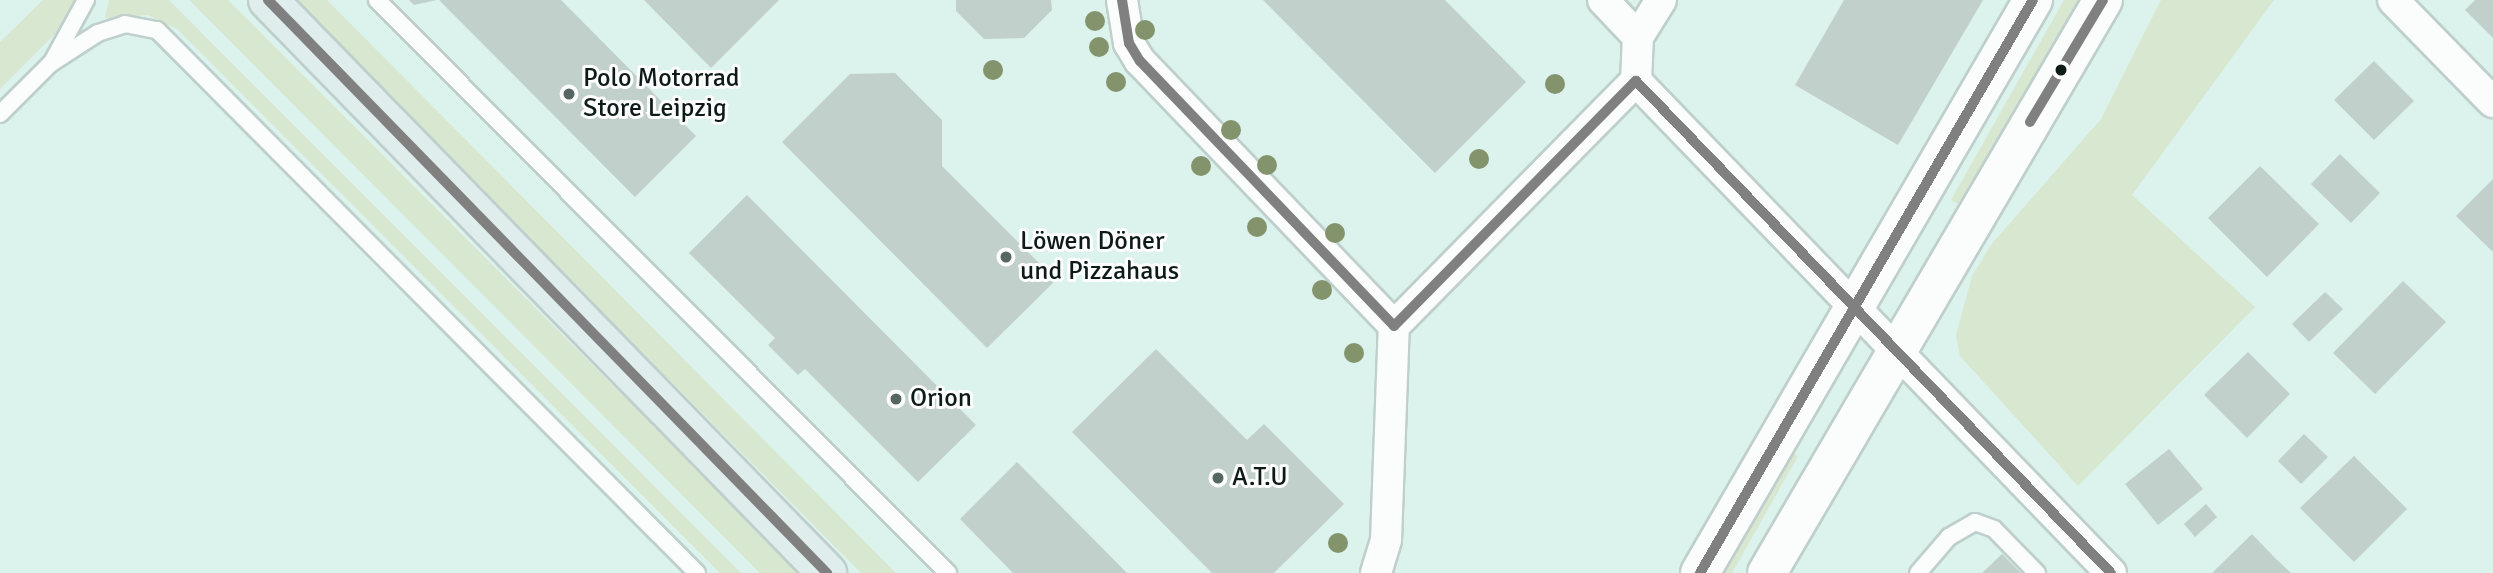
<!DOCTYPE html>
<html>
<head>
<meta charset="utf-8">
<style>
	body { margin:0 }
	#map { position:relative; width:2493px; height:573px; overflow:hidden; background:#dcf2ed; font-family:Signika,sans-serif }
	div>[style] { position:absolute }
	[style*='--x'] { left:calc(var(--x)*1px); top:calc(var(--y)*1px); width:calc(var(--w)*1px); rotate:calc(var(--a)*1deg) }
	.green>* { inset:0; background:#d8e7d0 }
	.building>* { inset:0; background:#c1d0ca }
	.roads { filter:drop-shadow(2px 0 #becfcc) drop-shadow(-2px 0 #becfcc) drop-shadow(0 2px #becfcc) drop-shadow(0 -2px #becfcc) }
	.service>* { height:16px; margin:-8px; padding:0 8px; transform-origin:8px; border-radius:8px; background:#fafdfc }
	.minor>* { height:30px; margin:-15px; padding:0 15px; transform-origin:15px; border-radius:15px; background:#fafdfc }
	.tertiary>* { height:38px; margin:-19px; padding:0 19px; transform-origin:19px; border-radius:19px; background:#fafdfc }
	.primary>* { height:38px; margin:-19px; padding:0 19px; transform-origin:19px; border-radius:19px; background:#e0eded }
	.bus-1>* { height:10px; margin:-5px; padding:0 5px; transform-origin:5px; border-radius:5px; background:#808080 }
	.trees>* { width:20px; height:20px; margin:-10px; border-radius:50%; background:#83936c }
	.dots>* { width:19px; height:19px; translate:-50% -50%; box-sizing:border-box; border:4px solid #fdfdfd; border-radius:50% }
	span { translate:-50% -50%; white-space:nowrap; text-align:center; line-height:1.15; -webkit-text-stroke:6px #fdfdfd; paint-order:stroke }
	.poi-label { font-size:26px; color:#0d1b18 }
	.left { translate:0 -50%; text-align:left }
</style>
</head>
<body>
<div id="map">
	<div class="green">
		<i style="clip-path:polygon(43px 0,76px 0,55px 34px,0 89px,0 42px)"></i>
		<i style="clip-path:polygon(109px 0,169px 0,741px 573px,720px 573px,177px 29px,148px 15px,105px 18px)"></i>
		<i style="clip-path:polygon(189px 0,228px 0,800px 573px,760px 573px)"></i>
		<i style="clip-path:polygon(293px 0,327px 0,896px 573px,861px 573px)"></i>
		<i style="clip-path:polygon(2064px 0,2082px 0,1960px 205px,1951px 200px)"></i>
		<i style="clip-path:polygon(2161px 0,2274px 0,2132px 195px,2255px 307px,2078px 486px,1960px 356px,1956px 335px,1972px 276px,1990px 246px,2101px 119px)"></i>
		<i style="clip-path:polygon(1787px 449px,1798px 456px,1732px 573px,1717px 573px)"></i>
	</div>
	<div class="building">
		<i style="clip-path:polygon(409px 0,437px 0,414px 5px)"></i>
		<i style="clip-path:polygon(439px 0,561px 0,696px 136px,635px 197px)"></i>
		<i style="clip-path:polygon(644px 0,779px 0,711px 68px)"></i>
		<i style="clip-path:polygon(956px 0,1051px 0,1052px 10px,1024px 38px,984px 39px,956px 11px)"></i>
		<i style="clip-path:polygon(1263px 0,1445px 0,1526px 82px,1435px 173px)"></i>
		<i style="clip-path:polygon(1844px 0,1983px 0,1898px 145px,1795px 85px)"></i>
		<i style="clip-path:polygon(2475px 0,2493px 0,2493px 38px,2465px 10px)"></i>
		<i style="clip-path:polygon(2374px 61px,2414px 101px,2374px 140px,2334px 100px)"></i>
		<i style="clip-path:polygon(895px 73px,942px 120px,942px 166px,1056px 280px,987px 348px,782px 142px,850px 74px)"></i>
		<i style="clip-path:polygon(2340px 154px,2380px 193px,2351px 223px,2311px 184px)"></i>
		<i style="clip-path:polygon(2260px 166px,2319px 224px,2267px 277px,2208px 218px)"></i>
		<i style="clip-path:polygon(2493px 179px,2493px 252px,2456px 216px)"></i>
		<i style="clip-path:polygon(747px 195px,976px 425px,918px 482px,805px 369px,798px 375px,768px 345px,775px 338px,689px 253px)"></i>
		<i style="clip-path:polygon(2403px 281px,2446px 322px,2375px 394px,2333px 353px)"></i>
		<i style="clip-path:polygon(2325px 292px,2343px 309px,2309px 342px,2292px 324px)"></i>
		<i style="clip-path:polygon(1156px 349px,1247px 440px,1264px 424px,1344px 504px,1274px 573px,1212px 573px,1072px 432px)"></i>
		<i style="clip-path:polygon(2248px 352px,2290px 394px,2247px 438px,2204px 395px)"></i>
		<i style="clip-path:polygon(2304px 434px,2328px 457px,2301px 484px,2278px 461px)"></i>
		<i style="clip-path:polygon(2169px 449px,2203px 489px,2158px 525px,2125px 484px)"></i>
		<i style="clip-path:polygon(2354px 456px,2407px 509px,2354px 562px,2300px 508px)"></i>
		<i style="clip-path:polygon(1017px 462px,1127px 573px,1013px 573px,960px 519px)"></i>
		<i style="clip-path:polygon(2206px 504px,2217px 517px,2195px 537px,2184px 524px)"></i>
		<i style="clip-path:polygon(2252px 534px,2275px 558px,2291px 573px,2212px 573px)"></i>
		<i style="clip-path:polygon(2002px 554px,2021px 573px,1982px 573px)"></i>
	</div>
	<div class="roads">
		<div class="service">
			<i style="--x:377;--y:0;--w:809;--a:45.1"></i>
			<i style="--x:52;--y:62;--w:71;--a:-61.3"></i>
			<i style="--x:0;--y:114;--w:71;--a:-45"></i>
			<i style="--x:50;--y:64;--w:57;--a:-32.9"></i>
			<i style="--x:98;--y:33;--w:28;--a:-18"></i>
			<i style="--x:125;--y:24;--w:33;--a:11"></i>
			<i style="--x:157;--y:30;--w:766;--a:45.16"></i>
			<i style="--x:1918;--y:573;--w:48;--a:-49.3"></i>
			<i style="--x:1949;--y:537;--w:30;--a:-30"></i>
			<i style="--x:1975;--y:522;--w:20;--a:20"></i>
			<i style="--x:1994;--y:529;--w:62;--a:45.7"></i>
		</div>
		<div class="minor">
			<i style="--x:1122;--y:0;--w:44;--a:80.8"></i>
			<i style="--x:1129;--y:43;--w:21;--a:59"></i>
			<i style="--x:1140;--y:61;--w:367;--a:46.2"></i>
			<i style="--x:1603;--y:0;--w:51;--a:46.6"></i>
			<i style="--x:1661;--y:0;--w:44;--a:121.9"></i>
			<i style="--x:1638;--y:37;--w:44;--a:92.6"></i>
			<i style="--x:1636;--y:81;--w:684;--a:46.01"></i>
			<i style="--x:2393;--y:0;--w:143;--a:45.6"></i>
			<i style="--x:1376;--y:573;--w:34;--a:-73"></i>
			<i style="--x:1386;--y:540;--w:214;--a:-87.9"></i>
			<i style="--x:1394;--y:326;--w:344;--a:-45.4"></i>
		</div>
		<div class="tertiary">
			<i style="--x:1700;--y:573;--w:663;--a:-59.84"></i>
			<i style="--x:1767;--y:573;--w:664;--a:-59.61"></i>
		</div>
		<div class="primary">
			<i style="--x:268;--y:0;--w:801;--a:45.71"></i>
		</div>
	</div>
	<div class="bus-1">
		<i style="--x:268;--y:0;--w:801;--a:45.71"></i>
		<i style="--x:1122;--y:0;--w:44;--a:80.8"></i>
		<i style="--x:1129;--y:43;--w:21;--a:59"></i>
		<i style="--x:1140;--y:61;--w:367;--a:46.2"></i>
		<i style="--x:1636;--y:81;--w:684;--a:46.01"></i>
		<i style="--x:2030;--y:122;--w:142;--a:-59.1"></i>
		<i style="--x:1394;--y:326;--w:344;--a:-45.4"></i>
		<i style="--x:1700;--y:573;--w:663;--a:-59.84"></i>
	</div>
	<div class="trees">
		<i style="left:1095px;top:21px"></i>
		<i style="left:1145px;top:30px"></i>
		<i style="left:1099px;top:47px"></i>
		<i style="left:993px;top:70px"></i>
		<i style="left:1116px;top:82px"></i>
		<i style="left:1555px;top:84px"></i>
		<i style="left:1231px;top:130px"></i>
		<i style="left:1479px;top:159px"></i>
		<i style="left:1267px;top:165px"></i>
		<i style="left:1201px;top:166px"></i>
		<i style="left:1257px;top:227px"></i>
		<i style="left:1335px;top:233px"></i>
		<i style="left:1322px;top:290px"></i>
		<i style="left:1354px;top:353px"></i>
		<i style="left:1338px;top:543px"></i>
	</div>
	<div class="dots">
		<i style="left:2061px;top:70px;background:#0d1b18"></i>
		<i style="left:569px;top:94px;background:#556663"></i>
		<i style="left:1006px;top:257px;background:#556663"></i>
		<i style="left:896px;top:399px;background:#556663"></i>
		<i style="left:1218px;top:478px;background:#556663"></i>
	</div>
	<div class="poi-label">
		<span class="left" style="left:583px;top:94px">Polo Motorrad<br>Store Leipzig</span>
		<span class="left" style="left:1020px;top:257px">Löwen Döner<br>und Pizzahaus</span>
		<span class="left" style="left:910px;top:399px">Orion</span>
		<span class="left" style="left:1232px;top:478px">A.T.U</span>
	</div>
</div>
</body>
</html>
